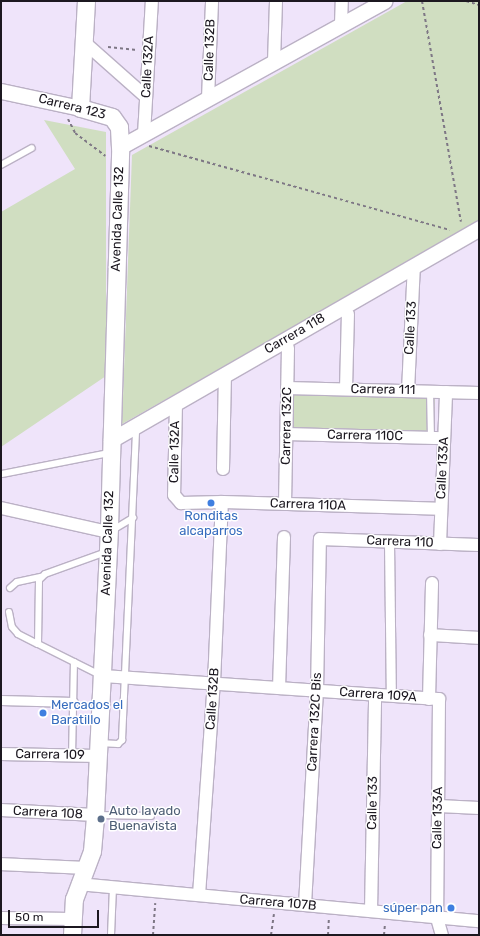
<!DOCTYPE html>
<html>
<head>
<meta charset="utf-8">
<style>
	body { margin:0 }
	#map { position:relative; width:480px; height:936px; overflow:hidden; background:#efe4fa; font-family:Rubik,sans-serif }
	div>[style] { position:absolute }
	[style*='--x'] { left:calc(var(--x)*1px); top:calc(var(--y)*1px); width:calc(var(--w)*1px); rotate:calc(var(--a)*1deg) }
	.green>* { inset:0; background:#d0dec1 }
	.path>* { height:2px; margin-top:-1px; transform-origin:0; background:repeating-linear-gradient(90deg,#7e7785 0 3px,transparent 0 6px) }
	.roads { filter:drop-shadow(1px 0 #bbb1c5) drop-shadow(-1px 0 #bbb1c5) drop-shadow(0 1px #bbb1c5) drop-shadow(0 -1px #bbb1c5) }
	.service>* { height:6px; margin:-3px; padding:0 3px; transform-origin:3px; border-radius:3px; background:#fff }
	.pedestrian>* { height:9px; margin:-4.5px; padding:0 4.5px; transform-origin:4.5px; border-radius:4.5px; background:#fff }
	.minor>* { height:12px; margin:-6px; padding:0 6px; transform-origin:6px; border-radius:6px; background:#fff }
	.tertiary>* { height:15px; margin:-7.5px; padding:0 7.5px; transform-origin:7.5px; border-radius:7.5px; background:#fff }
	.secondary>* { height:17px; margin:-8.5px; padding:0 8.5px; transform-origin:8.5px; border-radius:8.5px; background:#fff }
	.dots>* { width:11px; height:11px; translate:-50% -50%; box-sizing:border-box; border:2px solid #fff; border-radius:50% }
	span { translate:-50% -50%; white-space:nowrap; text-align:center; line-height:1.15; -webkit-text-stroke:3px #fff; paint-order:stroke }
	.street-label { font-size:13px; color:#1c1820 }
	.shop-label { font-size:13px; color:#366cbe }
	.left { translate:0 -50%; text-align:left }
	.right { translate:-100% -50%; text-align:right }
	.service-label { font-size:13px; color:#4e5e75 }
	.frame { position:absolute; inset:0; border:2px solid #1c1820; pointer-events:none }
	.scale { position:absolute; left:8px; top:910px; width:91px; height:18px; box-sizing:border-box; border:2px solid #1c1820; border-top:0; padding-left:5px; font-size:12px; line-height:14px; white-space:nowrap; color:#1c1820; -webkit-text-stroke:3px #fff; paint-order:stroke }
</style>
</head>
<body>
<div id="map">
	<div class="green">
		<i style="clip-path:polygon(407px 1px,479px 1px,479px 223px,122px 424px,132px 155px)"></i>
		<i style="clip-path:polygon(44px 120px,106px 132px,106px 376px,1px 447px,1px 212px,75px 169px)"></i>
		<i style="clip-path:polygon(292px 392px,435px 396px,434px 433px,291px 429px)"></i>
	</div>
	<div class="path">
		<i style="--x:422;--y:1;--w:224;--a:80"></i>
		<i style="--x:466;--y:1;--w:14;--a:17"></i>
		<i style="--x:108;--y:47;--w:29;--a:6"></i>
		<i style="--x:68;--y:119;--w:16;--a:63"></i>
		<i style="--x:75;--y:133;--w:38;--a:37"></i>
		<i style="--x:149;--y:146;--w:312;--a:15.6"></i>
		<i style="--x:153;--y:935;--w:32;--a:-86"></i>
		<i style="--x:271;--y:935;--w:21;--a:-82"></i>
		<i style="--x:328;--y:935;--w:17;--a:-87"></i>
		<i style="--x:384;--y:935;--w:11;--a:-85"></i>
	</div>
	<div class="roads">
		<div class="service">
			<i style="--x:1;--y:165;--w:35;--a:-29"></i>
			<i style="--x:430;--y:391;--w:47;--a:88.8"></i>
			<i style="--x:2;--y:474;--w:109;--a:-11.1"></i>
			<i style="--x:111;--y:531;--w:26;--a:-31"></i>
			<i style="--x:10;--y:588;--w:9;--a:-41"></i>
			<i style="--x:17;--y:582;--w:25;--a:-12"></i>
			<i style="--x:9;--y:612;--w:15;--a:79"></i>
			<i style="--x:12;--y:627;--w:9;--a:49"></i>
			<i style="--x:18;--y:634;--w:22;--a:27"></i>
			<i style="--x:100;--y:675;--w:69;--a:-153.4"></i>
			<i style="--x:38;--y:644;--w:64;--a:-89.1"></i>
			<i style="--x:39;--y:580;--w:8;--a:-45"></i>
			<i style="--x:45;--y:574;--w:65;--a:-19.8"></i>
			<i style="--x:99;--y:743;--w:19;--a:3"></i>
			<i style="--x:118;--y:744;--w:6;--a:-45"></i>
			<i style="--x:122;--y:740;--w:313;--a:-87.4"></i>
			<i style="--x:72;--y:756;--w:94;--a:-88.8"></i>
			<i style="--x:97;--y:815;--w:54;--a:1.1"></i>
			<i style="--x:111;--y:935;--w:48;--a:-87.6"></i>
		</div>
		<div class="pedestrian">
			<i style="--x:389;--y:542;--w:154;--a:89.3"></i>
			<i style="--x:1;--y:700;--w:72;--a:1.6"></i>
		</div>
		<div class="minor">
			<i style="--x:341;--y:24;--w:23;--a:-88"></i>
			<i style="--x:84;--y:42;--w:83;--a:41.6"></i>
			<i style="--x:274;--y:62;--w:61;--a:-88.1"></i>
			<i style="--x:208;--y:98;--w:97;--a:-87.6"></i>
			<i style="--x:144;--y:134;--w:133;--a:-86.6"></i>
			<i style="--x:287;--y:388;--w:192;--a:1.5"></i>
			<i style="--x:346;--y:389;--w:75;--a:-88.5"></i>
			<i style="--x:408;--y:391;--w:125;--a:-87.3"></i>
			<i style="--x:176;--y:403;--w:92;--a:91.2"></i>
			<i style="--x:174;--y:495;--w:11;--a:49"></i>
			<i style="--x:181;--y:503;--w:41;--a:-1.4"></i>
			<i style="--x:222;--y:502;--w:219;--a:1.8"></i>
			<i style="--x:286;--y:434;--w:158;--a:1.5"></i>
			<i style="--x:223;--y:469;--w:95;--a:-88.8"></i>
			<i style="--x:285;--y:504;--w:156;--a:-88.9"></i>
			<i style="--x:1;--y:508;--w:110;--a:12.6"></i>
			<i style="--x:440;--y:544;--w:152;--a:-87.7"></i>
			<i style="--x:430;--y:635;--w:49;--a:3.5"></i>
			<i style="--x:102;--y:676;--w:338;--a:3.9"></i>
			<i style="--x:439;--y:699;--w:219;--a:90.5"></i>
			<i style="--x:437;--y:918;--w:18;--a:74"></i>
			<i style="--x:279;--y:688;--w:151;--a:-88.1"></i>
			<i style="--x:429;--y:699;--w:116;--a:-88.5"></i>
			<i style="--x:1;--y:754;--w:97;--a:1.2"></i>
			<i style="--x:439;--y:806;--w:40;--a:2.9"></i>
			<i style="--x:1;--y:810;--w:94;--a:3"></i>
			<i style="--x:1;--y:864;--w:85;--a:2.7"></i>
			<i style="--x:78;--y:884;--w:403;--a:5.3"></i>
			<i style="--x:199;--y:895;--w:213;--a:-86"></i>
			<i style="--x:214;--y:683;--w:181;--a:-87.5"></i>
			<i style="--x:305;--y:905;--w:214;--a:-86.8"></i>
			<i style="--x:317;--y:691;--w:152;--a:-88.9"></i>
			<i style="--x:320;--y:539;--w:159;--a:2.2"></i>
			<i style="--x:371;--y:911;--w:216;--a:-88.9"></i>
			<i style="--x:1;--y:918;--w:71;--a:0.8"></i>
		</div>
		<div class="tertiary">
			<i style="--x:1;--y:91;--w:81;--a:12.1"></i>
			<i style="--x:120;--y:147;--w:302;--a:-28.9"></i>
			<i style="--x:111;--y:440;--w:425;--a:-29.9"></i>
		</div>
		<div class="secondary">
			<i style="--x:72;--y:935;--w:36;--a:-87"></i>
			<i style="--x:74;--y:899;--w:51;--a:-69.4"></i>
			<i style="--x:92;--y:851;--w:36;--a:-85"></i>
			<i style="--x:95;--y:815;--w:288;--a:-87.2"></i>
			<i style="--x:109;--y:527;--w:380;--a:-88.3"></i>
			<i style="--x:120;--y:147;--w:20;--a:-93"></i>
			<i style="--x:119;--y:127;--w:12;--a:-125"></i>
			<i style="--x:112;--y:117;--w:33;--a:-164"></i>
			<i style="--x:80;--y:108;--w:107;--a:-86.8"></i>
		</div>
	</div>
	<div class="dots">
		<i style="left:211px;top:503px;background:#3f7fe0"></i>
		<i style="left:43px;top:713px;background:#3f7fe0"></i>
		<i style="left:101px;top:819px;background:#5c6f8a"></i>
		<i style="left:451px;top:908px;background:#3f7fe0"></i>
	</div>
	<div class="street-label">
		<span style="left:210px;top:50px;rotate:-88deg">Calle 132B</span>
		<span style="left:148px;top:67px;rotate:-87deg">Calle 132A</span>
		<span style="left:72px;top:107px;rotate:14deg">Carrera 123</span>
		<span style="left:118px;top:219px;rotate:-88deg">Avenida Calle 132</span>
		<span style="left:411px;top:328px;rotate:-87deg">Calle 133</span>
		<span style="left:295px;top:334px;rotate:-30deg">Carrera 118</span>
		<span style="left:383px;top:390px;rotate:1deg">Carrera 111</span>
		<span style="left:287px;top:426px;rotate:-89deg">Carrera 132C</span>
		<span style="left:365px;top:436px;rotate:1deg">Carrera 110C</span>
		<span style="left:175px;top:452px;rotate:-89deg">Calle 132A</span>
		<span style="left:443px;top:468px;rotate:-87deg">Calle 133A</span>
		<span style="left:308px;top:505px;rotate:2deg">Carrera 110A</span>
		<span style="left:400px;top:542px;rotate:2deg">Carrera 110</span>
		<span style="left:108px;top:543px;rotate:-88deg">Avenida Calle 132</span>
		<span style="left:378px;top:695px;rotate:4deg">Carrera 109A</span>
		<span style="left:213px;top:699px;rotate:-86deg">Calle 132B</span>
		<span style="left:315px;top:722px;rotate:-87deg">Carrera 132C Bis</span>
		<span style="left:50px;top:755px;rotate:1deg">Carrera 109</span>
		<span style="left:373px;top:803px;rotate:-89deg">Calle 133</span>
		<span style="left:48px;top:813px;rotate:3deg">Carrera 108</span>
		<span style="left:438px;top:818px;rotate:-89deg">Calle 133A</span>
		<span style="left:278px;top:903px;rotate:5deg">Carrera 107B</span>
	</div>
	<div class="shop-label">
		<span style="left:211px;top:524px">Ronditas<br>alcaparros</span>
		<span class="left" style="left:51px;top:713px">Mercados el<br>Baratillo</span>
		<span class="right" style="left:443px;top:908px">súper pan</span>
	</div>
	<div class="service-label">
		<span class="left" style="left:109px;top:819px">Auto lavado<br>Buenavista</span>
	</div>
	<div class="frame"></div>
	<div class="scale">50 m</div>
</div>
</body>
</html>
